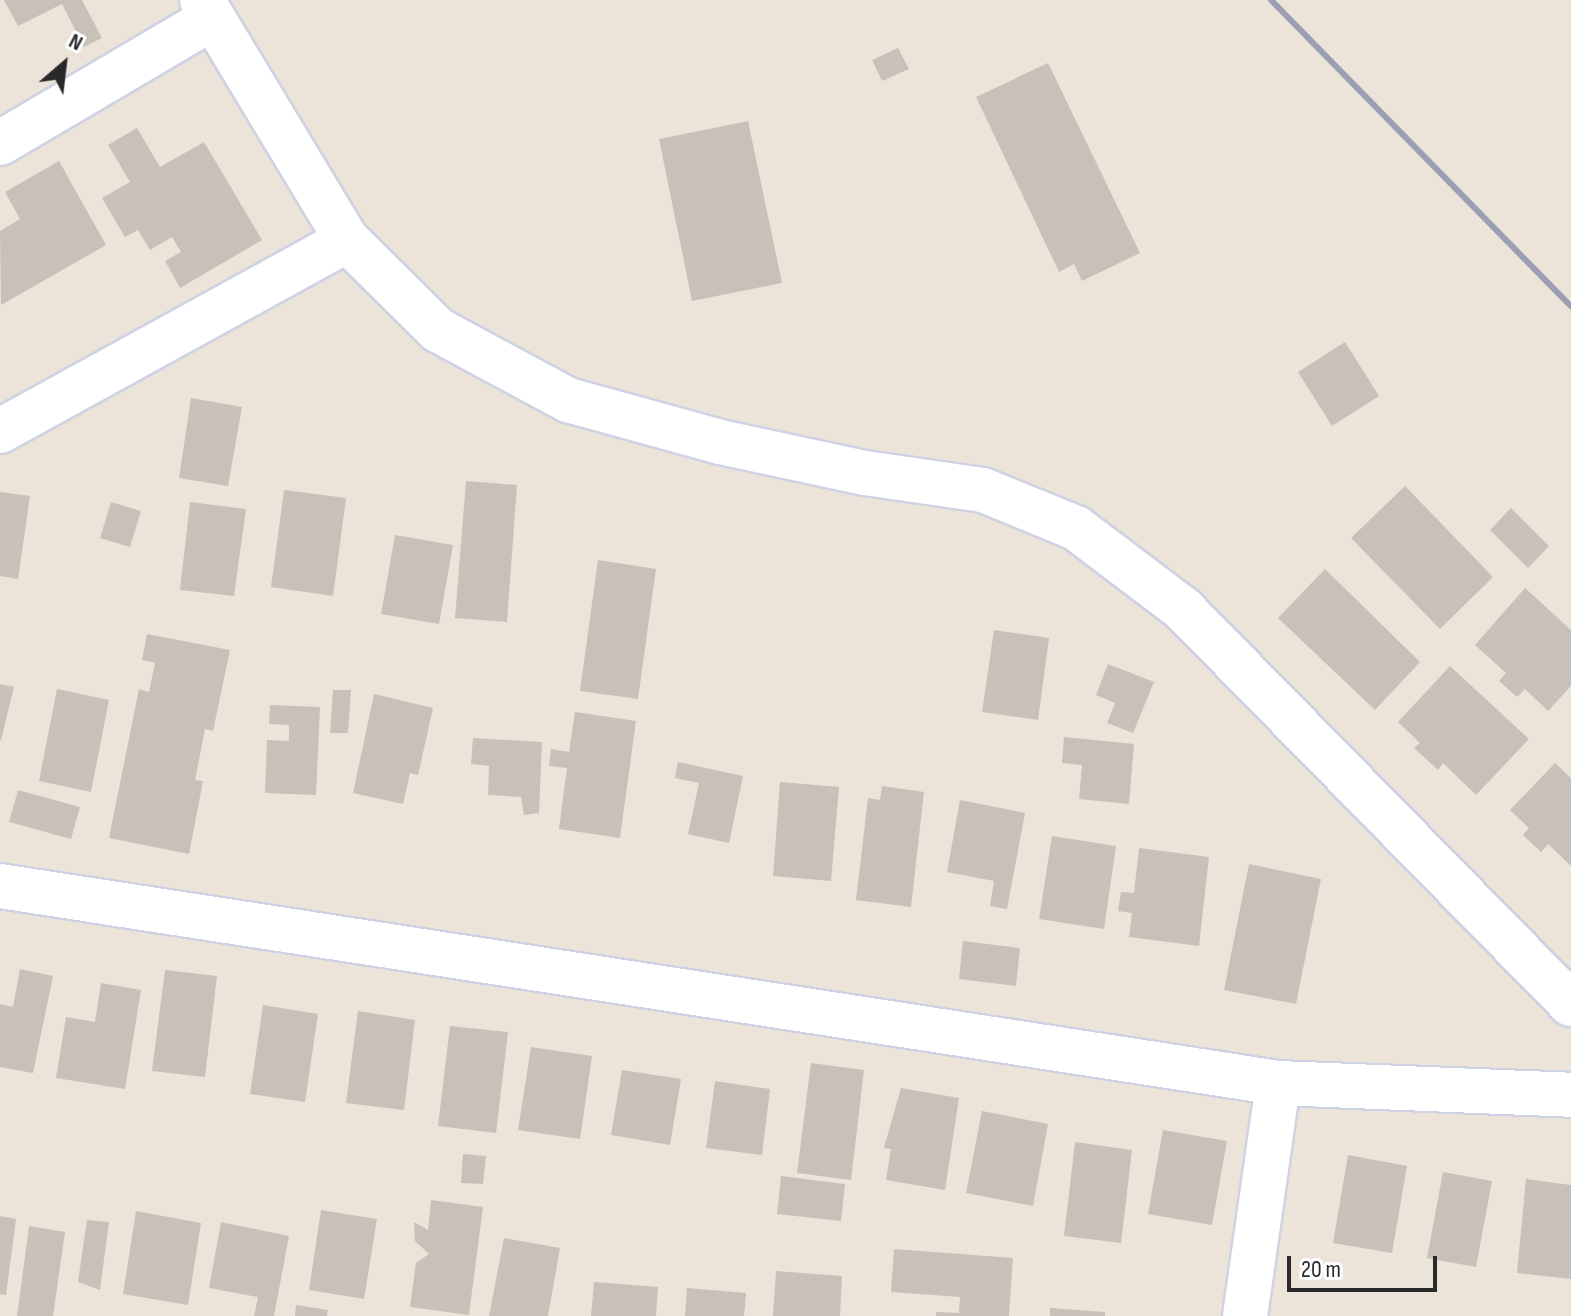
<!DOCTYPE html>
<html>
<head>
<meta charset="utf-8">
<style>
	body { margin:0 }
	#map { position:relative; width:1571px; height:1316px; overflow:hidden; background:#ece4d9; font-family:"Sofia Sans Condensed",sans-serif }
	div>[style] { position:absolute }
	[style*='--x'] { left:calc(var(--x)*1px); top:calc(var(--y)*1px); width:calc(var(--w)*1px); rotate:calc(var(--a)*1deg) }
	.building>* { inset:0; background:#c7c1b9 }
	.roads { filter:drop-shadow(2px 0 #cfd2e3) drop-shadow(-2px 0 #cfd2e3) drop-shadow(0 2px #cfd2e3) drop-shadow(0 -2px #cfd2e3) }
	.street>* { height:44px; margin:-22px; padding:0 22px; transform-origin:22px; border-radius:22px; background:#fff }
	.rail>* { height:6px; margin:-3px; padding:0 3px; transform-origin:3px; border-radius:3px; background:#9c9fb4 }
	span { translate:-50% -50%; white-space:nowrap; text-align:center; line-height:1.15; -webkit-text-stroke:8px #fff; paint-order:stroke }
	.north { position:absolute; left:24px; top:24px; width:80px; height:80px; -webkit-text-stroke:6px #fff; paint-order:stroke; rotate:28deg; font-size:22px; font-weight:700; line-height:32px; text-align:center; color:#292929 }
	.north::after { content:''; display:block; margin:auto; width:28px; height:36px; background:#292929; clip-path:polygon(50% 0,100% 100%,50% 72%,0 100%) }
	.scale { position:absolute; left:1287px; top:1256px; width:150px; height:36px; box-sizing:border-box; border:4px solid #292929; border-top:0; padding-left:10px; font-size:24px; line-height:28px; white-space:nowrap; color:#292929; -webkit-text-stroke:6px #fff; paint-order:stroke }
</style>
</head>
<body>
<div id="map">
	<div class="building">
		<i style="clip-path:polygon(4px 0,82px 0,102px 38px,84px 47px,62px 4px,18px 26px)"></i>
		<i style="clip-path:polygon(898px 48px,909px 69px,882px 81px,872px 60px)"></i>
		<i style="clip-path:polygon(1048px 63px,1140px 253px,1082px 281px,1074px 264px,1059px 272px,976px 97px)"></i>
		<i style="clip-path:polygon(748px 121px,782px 283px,692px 301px,659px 139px)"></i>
		<i style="clip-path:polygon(137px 128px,160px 167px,204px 142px,262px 240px,180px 288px,165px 261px,181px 252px,172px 237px,150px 250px,138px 230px,125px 237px,102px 198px,130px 182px,108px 145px)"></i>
		<i style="clip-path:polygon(59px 161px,106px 245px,1px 305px,0 231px,20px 219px,5px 192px)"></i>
		<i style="clip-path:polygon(1345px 342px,1379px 396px,1332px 426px,1298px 372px)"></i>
		<i style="clip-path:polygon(191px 398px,242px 407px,228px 486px,179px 478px)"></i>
		<i style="clip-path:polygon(466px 481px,517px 485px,507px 622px,455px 618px)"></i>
		<i style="clip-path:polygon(1405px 486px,1493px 577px,1440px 629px,1351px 538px)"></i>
		<i style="clip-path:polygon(284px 490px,346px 498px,333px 596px,271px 587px)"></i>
		<i style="clip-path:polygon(0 492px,30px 496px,18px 579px,0 576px)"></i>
		<i style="clip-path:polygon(111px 502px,141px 511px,130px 547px,100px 538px)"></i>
		<i style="clip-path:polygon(190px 502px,246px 509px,234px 596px,180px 590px)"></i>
		<i style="clip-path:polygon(1511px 508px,1549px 546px,1528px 568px,1490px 530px)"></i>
		<i style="clip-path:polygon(395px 535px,453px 545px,439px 624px,381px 614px)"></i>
		<i style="clip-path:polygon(598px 560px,656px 569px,638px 699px,580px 691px)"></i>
		<i style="clip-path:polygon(1325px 569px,1420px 662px,1375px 710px,1278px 618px)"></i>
		<i style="clip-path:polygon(1525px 588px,1571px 630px,1571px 686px,1548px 711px,1525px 689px,1517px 697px,1499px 681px,1506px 673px,1475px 645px)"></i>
		<i style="clip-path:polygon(994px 630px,1049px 638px,1038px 720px,982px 712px)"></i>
		<i style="clip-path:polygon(147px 634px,230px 650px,213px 731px,205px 729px,195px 780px,203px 781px,189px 854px,109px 838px,139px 689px,149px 692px,155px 663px,142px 660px)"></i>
		<i style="clip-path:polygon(1108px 664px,1154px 682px,1133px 733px,1107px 723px,1115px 703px,1096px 695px)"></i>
		<i style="clip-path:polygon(1450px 666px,1529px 739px,1476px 795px,1443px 763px,1438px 770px,1414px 748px,1420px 743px,1398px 722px)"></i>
		<i style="clip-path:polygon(0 684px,14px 687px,1px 740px,0 740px)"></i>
		<i style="clip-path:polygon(57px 689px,109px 700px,91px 792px,39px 781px)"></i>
		<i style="clip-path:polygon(333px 690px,351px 690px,348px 733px,330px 733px)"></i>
		<i style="clip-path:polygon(374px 694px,433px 708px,418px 775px,410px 773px,403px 804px,353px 793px)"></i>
		<i style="clip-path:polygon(270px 705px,320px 707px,316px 795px,265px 793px,267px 740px,289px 741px,289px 725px,269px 724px)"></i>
		<i style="clip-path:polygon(575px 712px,636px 721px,620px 838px,559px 829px,567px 768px,549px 766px,551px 749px,569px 752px)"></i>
		<i style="clip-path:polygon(1064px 737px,1134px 744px,1129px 804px,1079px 799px,1082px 765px,1062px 763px)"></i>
		<i style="clip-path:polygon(473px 738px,542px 742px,539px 813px,524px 815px,521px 797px,488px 795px,489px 766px,471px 764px)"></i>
		<i style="clip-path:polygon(678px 762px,743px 776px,729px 843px,688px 834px,699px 783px,675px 778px)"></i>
		<i style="clip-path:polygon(1555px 763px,1571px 778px,1571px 866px,1548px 844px,1541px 852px,1523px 835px,1529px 828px,1510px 810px)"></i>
		<i style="clip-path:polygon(780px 782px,839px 787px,831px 881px,773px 876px)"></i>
		<i style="clip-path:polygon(882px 786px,924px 792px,911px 907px,856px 900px,868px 798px,880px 800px)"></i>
		<i style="clip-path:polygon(18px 790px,80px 807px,71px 839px,9px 822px)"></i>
		<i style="clip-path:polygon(960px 800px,1025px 813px,1007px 909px,990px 906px,994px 881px,947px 872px)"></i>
		<i style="clip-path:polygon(1052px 836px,1116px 846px,1104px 929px,1039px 919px)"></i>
		<i style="clip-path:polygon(1139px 848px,1209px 857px,1199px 946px,1129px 937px,1132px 913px,1118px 911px,1121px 892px,1134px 893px)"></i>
		<i style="clip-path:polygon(1249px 864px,1321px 879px,1296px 1004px,1224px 990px)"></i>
		<i style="clip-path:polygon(963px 941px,1020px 948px,1016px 986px,959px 979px)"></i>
		<i style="clip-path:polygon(20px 969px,53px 976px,33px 1073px,0 1067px,0 1004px,13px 1007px)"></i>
		<i style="clip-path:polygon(165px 970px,217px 976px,205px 1077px,152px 1071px)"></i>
		<i style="clip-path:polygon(101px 983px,141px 990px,125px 1089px,56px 1078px,66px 1017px,95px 1022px)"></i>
		<i style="clip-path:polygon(263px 1005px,318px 1014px,305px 1102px,250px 1094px)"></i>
		<i style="clip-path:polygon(358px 1011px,415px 1020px,404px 1110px,346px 1103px)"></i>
		<i style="clip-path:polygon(450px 1026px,508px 1032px,496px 1133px,438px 1126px)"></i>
		<i style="clip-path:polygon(531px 1047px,592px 1056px,580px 1139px,518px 1130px)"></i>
		<i style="clip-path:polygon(811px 1063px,864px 1070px,851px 1180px,797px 1173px)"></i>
		<i style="clip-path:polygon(622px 1070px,681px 1079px,670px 1145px,611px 1135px)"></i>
		<i style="clip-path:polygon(715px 1081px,770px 1089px,762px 1155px,706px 1148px)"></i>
		<i style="clip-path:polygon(901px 1088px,959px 1098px,945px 1190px,886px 1180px,891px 1149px,884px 1148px)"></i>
		<i style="clip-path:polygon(982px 1111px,1048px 1124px,1033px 1206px,966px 1193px)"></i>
		<i style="clip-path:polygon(1163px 1130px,1227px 1141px,1212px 1225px,1148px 1214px)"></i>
		<i style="clip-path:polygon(1075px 1142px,1132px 1150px,1121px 1243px,1064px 1236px)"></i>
		<i style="clip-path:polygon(463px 1154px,486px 1156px,483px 1184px,461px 1183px)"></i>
		<i style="clip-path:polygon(1348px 1155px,1407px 1166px,1392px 1253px,1333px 1243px)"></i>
		<i style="clip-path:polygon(1443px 1172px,1492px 1181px,1476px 1267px,1427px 1258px)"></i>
		<i style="clip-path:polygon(781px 1176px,845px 1184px,841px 1221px,777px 1214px)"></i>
		<i style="clip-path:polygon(1526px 1179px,1571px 1185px,1571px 1279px,1517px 1273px)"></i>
		<i style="clip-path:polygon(431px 1200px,483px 1207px,469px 1315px,410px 1307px,416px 1263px,429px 1254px,415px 1241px,414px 1222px,428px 1230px)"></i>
		<i style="clip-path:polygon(321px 1210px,377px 1219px,364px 1299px,309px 1290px)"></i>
		<i style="clip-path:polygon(136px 1211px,201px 1223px,188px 1305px,123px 1294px)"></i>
		<i style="clip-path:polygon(0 1216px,16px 1219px,6px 1295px,0 1294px)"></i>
		<i style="clip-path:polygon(87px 1220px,109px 1222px,100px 1290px,78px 1282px)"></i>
		<i style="clip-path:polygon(221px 1222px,289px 1236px,274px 1316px,254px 1316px,258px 1297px,209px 1288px)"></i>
		<i style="clip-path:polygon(29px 1226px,65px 1232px,53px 1316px,17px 1316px)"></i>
		<i style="clip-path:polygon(504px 1238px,560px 1248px,548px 1316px,489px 1316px)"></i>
		<i style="clip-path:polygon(894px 1249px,1013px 1258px,1009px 1316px,936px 1316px,936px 1312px,959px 1313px,960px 1297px,891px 1292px)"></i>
		<i style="clip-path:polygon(776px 1271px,842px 1276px,840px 1316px,773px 1316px)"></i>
		<i style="clip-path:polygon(594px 1282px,658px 1287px,656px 1316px,591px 1316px)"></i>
		<i style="clip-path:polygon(687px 1288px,746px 1293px,744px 1316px,685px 1316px)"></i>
		<i style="clip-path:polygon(296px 1305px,328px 1310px,327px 1316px,295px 1316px)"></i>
		<i style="clip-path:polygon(1050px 1308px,1105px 1312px,1105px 1316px,1050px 1316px)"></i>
	</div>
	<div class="roads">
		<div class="street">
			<i style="--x:202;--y:0;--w:280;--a:58.9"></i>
			<i style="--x:347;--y:240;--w:128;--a:44.7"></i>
			<i style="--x:438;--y:330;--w:148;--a:28.3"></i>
			<i style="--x:568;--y:400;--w:158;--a:15.4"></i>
			<i style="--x:720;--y:442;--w:148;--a:12.1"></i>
			<i style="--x:865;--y:473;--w:119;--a:8.2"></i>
			<i style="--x:983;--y:490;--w:100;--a:22.2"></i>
			<i style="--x:1076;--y:528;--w:134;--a:37.1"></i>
			<i style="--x:1183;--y:609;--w:554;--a:45.51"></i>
			<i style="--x:0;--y:143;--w:246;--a:-30.5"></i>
			<i style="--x:0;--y:431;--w:396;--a:-28.8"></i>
			<i style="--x:0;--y:886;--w:1293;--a:8.76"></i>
			<i style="--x:1278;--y:1083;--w:293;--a:2.3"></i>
			<i style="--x:1245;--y:1316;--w:235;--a:-81.9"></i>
		</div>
	</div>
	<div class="rail">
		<i style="--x:1271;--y:0;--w:429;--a:45.6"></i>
	</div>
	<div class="north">N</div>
	<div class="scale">20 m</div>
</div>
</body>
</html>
